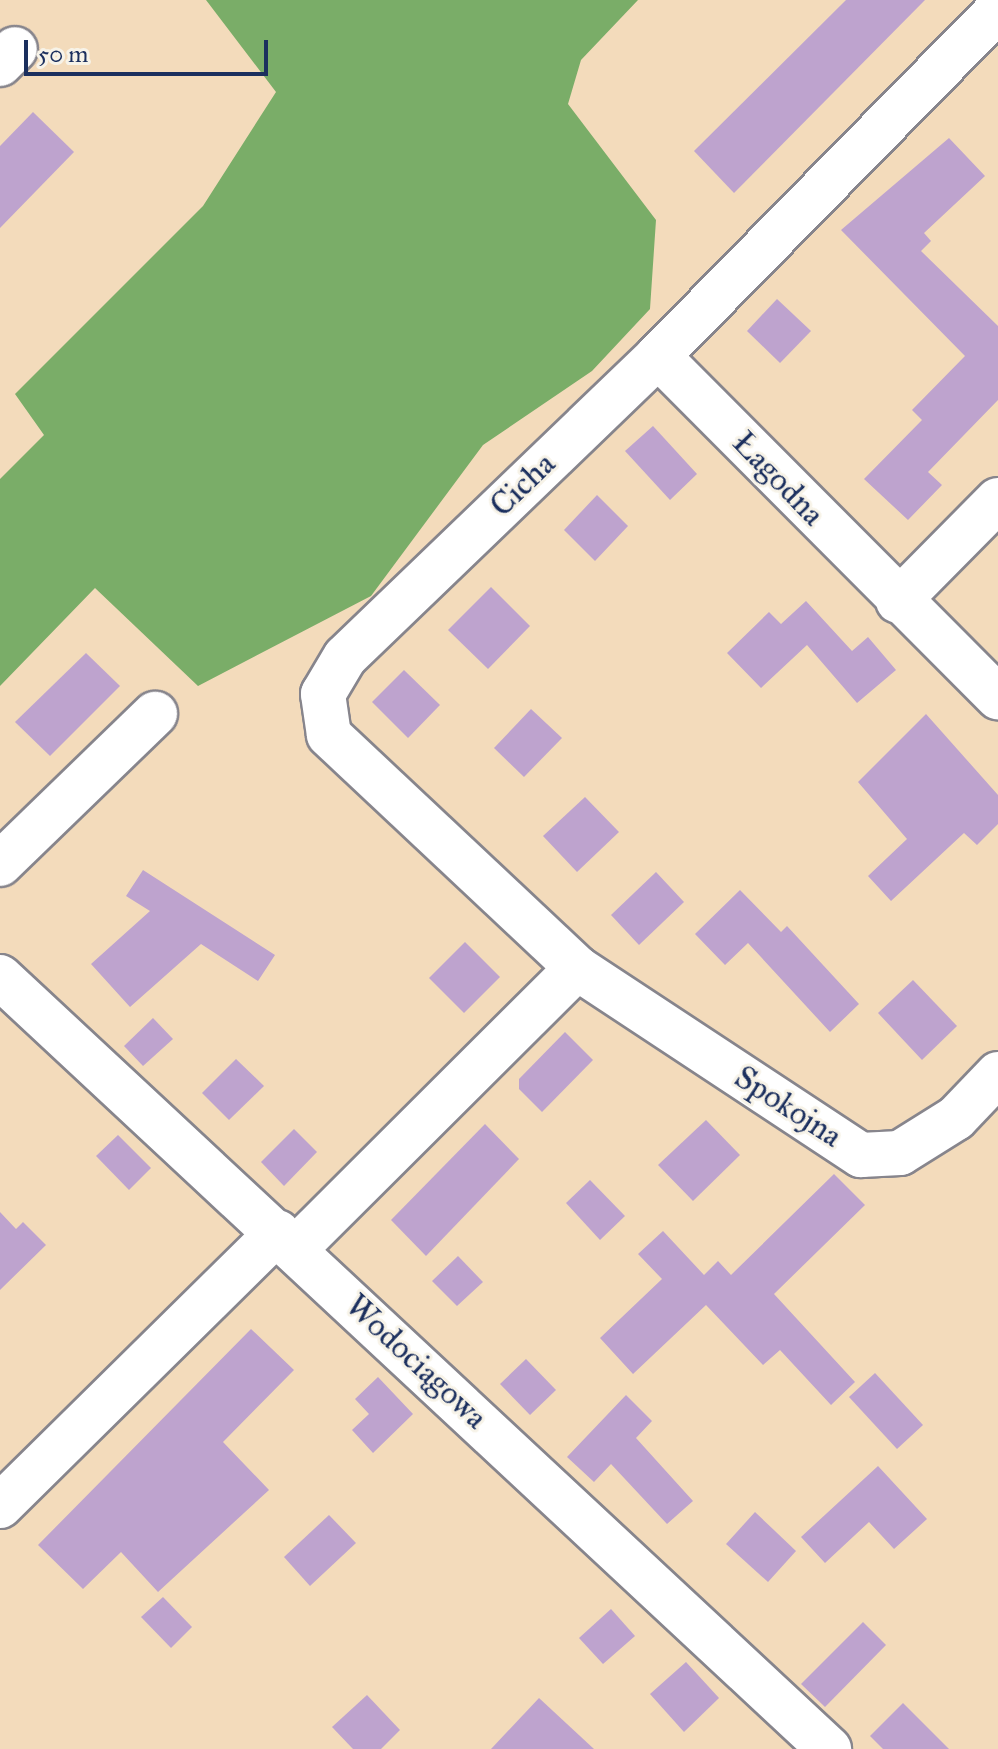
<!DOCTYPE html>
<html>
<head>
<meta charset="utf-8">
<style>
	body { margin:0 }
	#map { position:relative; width:998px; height:1749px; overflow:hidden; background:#f3dbbb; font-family:"IM FELL Great Primer",serif }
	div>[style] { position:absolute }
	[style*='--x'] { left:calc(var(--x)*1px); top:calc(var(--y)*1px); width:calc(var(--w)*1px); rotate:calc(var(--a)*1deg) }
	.forest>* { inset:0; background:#7aad68 }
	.building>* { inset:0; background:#bea3ce }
	.roads { filter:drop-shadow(2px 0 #87858c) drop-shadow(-2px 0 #87858c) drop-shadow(0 2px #87858c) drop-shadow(0 -2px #87858c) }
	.minor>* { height:44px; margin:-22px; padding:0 22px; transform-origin:22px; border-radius:22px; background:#fff }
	span { translate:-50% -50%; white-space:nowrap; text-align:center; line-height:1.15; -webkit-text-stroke:6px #f7f3e8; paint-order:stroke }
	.street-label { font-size:32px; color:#1b2f5e }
	.scale { position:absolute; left:24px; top:40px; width:244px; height:36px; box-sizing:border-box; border:4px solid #1b2f5e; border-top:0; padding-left:10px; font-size:24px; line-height:28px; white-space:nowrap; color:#1b2f5e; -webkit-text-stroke:6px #f7f3e8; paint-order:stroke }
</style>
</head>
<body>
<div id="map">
	<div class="forest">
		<i style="clip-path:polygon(206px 0,638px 0,581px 60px,568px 104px,656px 220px,650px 309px,592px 371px,483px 445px,371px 596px,198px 686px,95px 588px,0 686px,0 479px,44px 435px,15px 394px,203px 206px,276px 92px)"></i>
	</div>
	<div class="building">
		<i style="clip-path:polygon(846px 0,925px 0,734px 193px,694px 151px)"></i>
		<i style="clip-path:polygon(33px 112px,74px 152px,0 228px,0 146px)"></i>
		<i style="clip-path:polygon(949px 138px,985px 176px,924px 233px,931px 241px,921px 251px,998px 326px,998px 400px,928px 472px,942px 485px,908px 520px,864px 479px,922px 420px,912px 410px,965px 356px,841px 230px)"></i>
		<i style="clip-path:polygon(777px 299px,811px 331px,780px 363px,747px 331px)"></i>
		<i style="clip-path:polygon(653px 426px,697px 474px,670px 500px,625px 451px)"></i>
		<i style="clip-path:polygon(597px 495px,628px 526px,595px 561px,564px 530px)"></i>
		<i style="clip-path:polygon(491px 587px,530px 626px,488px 669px,448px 630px)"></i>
		<i style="clip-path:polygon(806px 601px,852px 651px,868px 637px,896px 670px,857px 703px,807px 645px,761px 688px,727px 653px,769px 612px,781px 624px)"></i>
		<i style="clip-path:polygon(86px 653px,120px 686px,50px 756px,15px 722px)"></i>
		<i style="clip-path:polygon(404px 670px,440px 705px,408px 738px,372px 702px)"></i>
		<i style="clip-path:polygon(531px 709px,562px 738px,524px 777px,494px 748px)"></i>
		<i style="clip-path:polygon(926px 714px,998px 795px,998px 824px,977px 845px,964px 833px,891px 901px,868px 876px,907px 839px,858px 782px)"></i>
		<i style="clip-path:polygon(585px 797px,619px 832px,577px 872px,543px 836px)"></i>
		<i style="clip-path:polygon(143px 870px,275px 955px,258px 981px,201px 944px,130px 1007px,91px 964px,150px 911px,126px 896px)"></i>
		<i style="clip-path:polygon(656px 872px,684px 902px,639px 945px,611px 915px)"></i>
		<i style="clip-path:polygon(740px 890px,781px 932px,787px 926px,859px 1004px,830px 1032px,748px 943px,725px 965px,695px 934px)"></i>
		<i style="clip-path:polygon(465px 942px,500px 977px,464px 1013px,429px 978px)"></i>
		<i style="clip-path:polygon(913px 980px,957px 1026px,922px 1060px,878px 1013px)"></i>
		<i style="clip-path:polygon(153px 1018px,173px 1039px,143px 1066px,124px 1046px)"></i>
		<i style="clip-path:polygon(565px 1032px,593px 1060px,542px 1112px,519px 1089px,519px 1079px)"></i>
		<i style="clip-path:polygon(236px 1059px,264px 1086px,229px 1120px,202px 1093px)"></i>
		<i style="clip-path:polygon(706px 1120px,740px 1155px,693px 1201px,658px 1165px)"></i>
		<i style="clip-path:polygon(485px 1124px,519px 1159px,426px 1256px,391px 1220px)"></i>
		<i style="clip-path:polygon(294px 1129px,317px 1152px,284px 1186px,261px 1162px)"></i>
		<i style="clip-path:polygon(118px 1135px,151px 1168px,129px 1190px,96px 1156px)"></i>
		<i style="clip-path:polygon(834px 1174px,865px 1205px,774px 1294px,855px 1382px,831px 1405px,780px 1350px,763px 1365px,706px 1305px,633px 1374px,600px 1338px,662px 1279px,638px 1254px,663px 1231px,704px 1275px,718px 1261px,731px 1275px)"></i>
		<i style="clip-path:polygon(590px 1180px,625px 1216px,600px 1240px,566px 1203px)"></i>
		<i style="clip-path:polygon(0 1212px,16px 1229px,23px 1222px,46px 1245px,0 1290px)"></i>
		<i style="clip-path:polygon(458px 1256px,483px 1282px,457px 1306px,432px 1281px)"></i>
		<i style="clip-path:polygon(251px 1329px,294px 1370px,223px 1442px,269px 1490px,158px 1592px,121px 1552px,83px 1589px,38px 1545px)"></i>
		<i style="clip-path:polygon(526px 1359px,556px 1390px,530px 1415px,500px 1384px)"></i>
		<i style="clip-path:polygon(875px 1373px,923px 1425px,897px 1449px,849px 1397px)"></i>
		<i style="clip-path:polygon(378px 1377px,413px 1414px,373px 1453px,352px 1430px,369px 1414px,355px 1399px)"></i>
		<i style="clip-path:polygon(626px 1395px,652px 1421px,636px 1438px,693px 1501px,667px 1524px,611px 1464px,594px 1482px,567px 1457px)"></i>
		<i style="clip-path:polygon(878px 1466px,927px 1519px,894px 1549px,869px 1522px,825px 1563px,801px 1537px)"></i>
		<i style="clip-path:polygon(755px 1512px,796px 1551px,768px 1582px,726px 1544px)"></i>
		<i style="clip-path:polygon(329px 1515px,356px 1543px,310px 1586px,284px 1557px)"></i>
		<i style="clip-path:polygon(163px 1597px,192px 1627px,171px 1648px,141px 1617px)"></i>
		<i style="clip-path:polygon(611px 1609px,635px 1636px,603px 1664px,579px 1638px)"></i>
		<i style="clip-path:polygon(863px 1622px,886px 1645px,825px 1707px,801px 1684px)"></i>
		<i style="clip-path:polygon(686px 1662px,719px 1698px,684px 1732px,650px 1694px)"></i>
		<i style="clip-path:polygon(367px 1695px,400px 1730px,381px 1749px,353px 1749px,332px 1727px)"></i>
		<i style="clip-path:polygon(539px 1698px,594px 1749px,491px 1749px)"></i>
		<i style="clip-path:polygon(903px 1703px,949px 1749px,883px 1749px,870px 1736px)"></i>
	</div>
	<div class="roads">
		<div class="minor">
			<i style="--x:998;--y:10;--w:485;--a:134.5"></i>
			<i style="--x:658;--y:356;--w:434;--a:136.1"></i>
			<i style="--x:345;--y:657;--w:43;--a:120.7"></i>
			<i style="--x:323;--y:694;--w:41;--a:81.7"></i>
			<i style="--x:329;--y:735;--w:340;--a:43.2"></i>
			<i style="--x:577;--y:968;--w:340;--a:33.4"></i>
			<i style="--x:861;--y:1155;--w:39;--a:-3"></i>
			<i style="--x:900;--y:1153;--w:66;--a:-32"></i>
			<i style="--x:956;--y:1118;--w:61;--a:-46.3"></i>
			<i style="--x:0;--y:64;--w:21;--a:-45"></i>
			<i style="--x:658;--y:356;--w:482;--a:45.1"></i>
			<i style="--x:898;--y:601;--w:142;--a:-45.3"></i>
			<i style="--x:0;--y:864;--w:216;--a:-44.1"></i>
			<i style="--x:0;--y:977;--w:1133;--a:42.96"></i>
			<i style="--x:295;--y:1249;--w:398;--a:-44.9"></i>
			<i style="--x:0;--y:1506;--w:390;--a:-44.6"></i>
		</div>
	</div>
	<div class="street-label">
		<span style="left:778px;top:479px;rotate:46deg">Łagodna</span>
		<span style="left:523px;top:485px;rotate:-44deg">Cicha</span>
		<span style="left:788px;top:1107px;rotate:33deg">Spokojna</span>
		<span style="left:416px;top:1362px;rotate:43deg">Wodociągowa</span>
	</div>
	<div class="scale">50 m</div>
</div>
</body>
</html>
